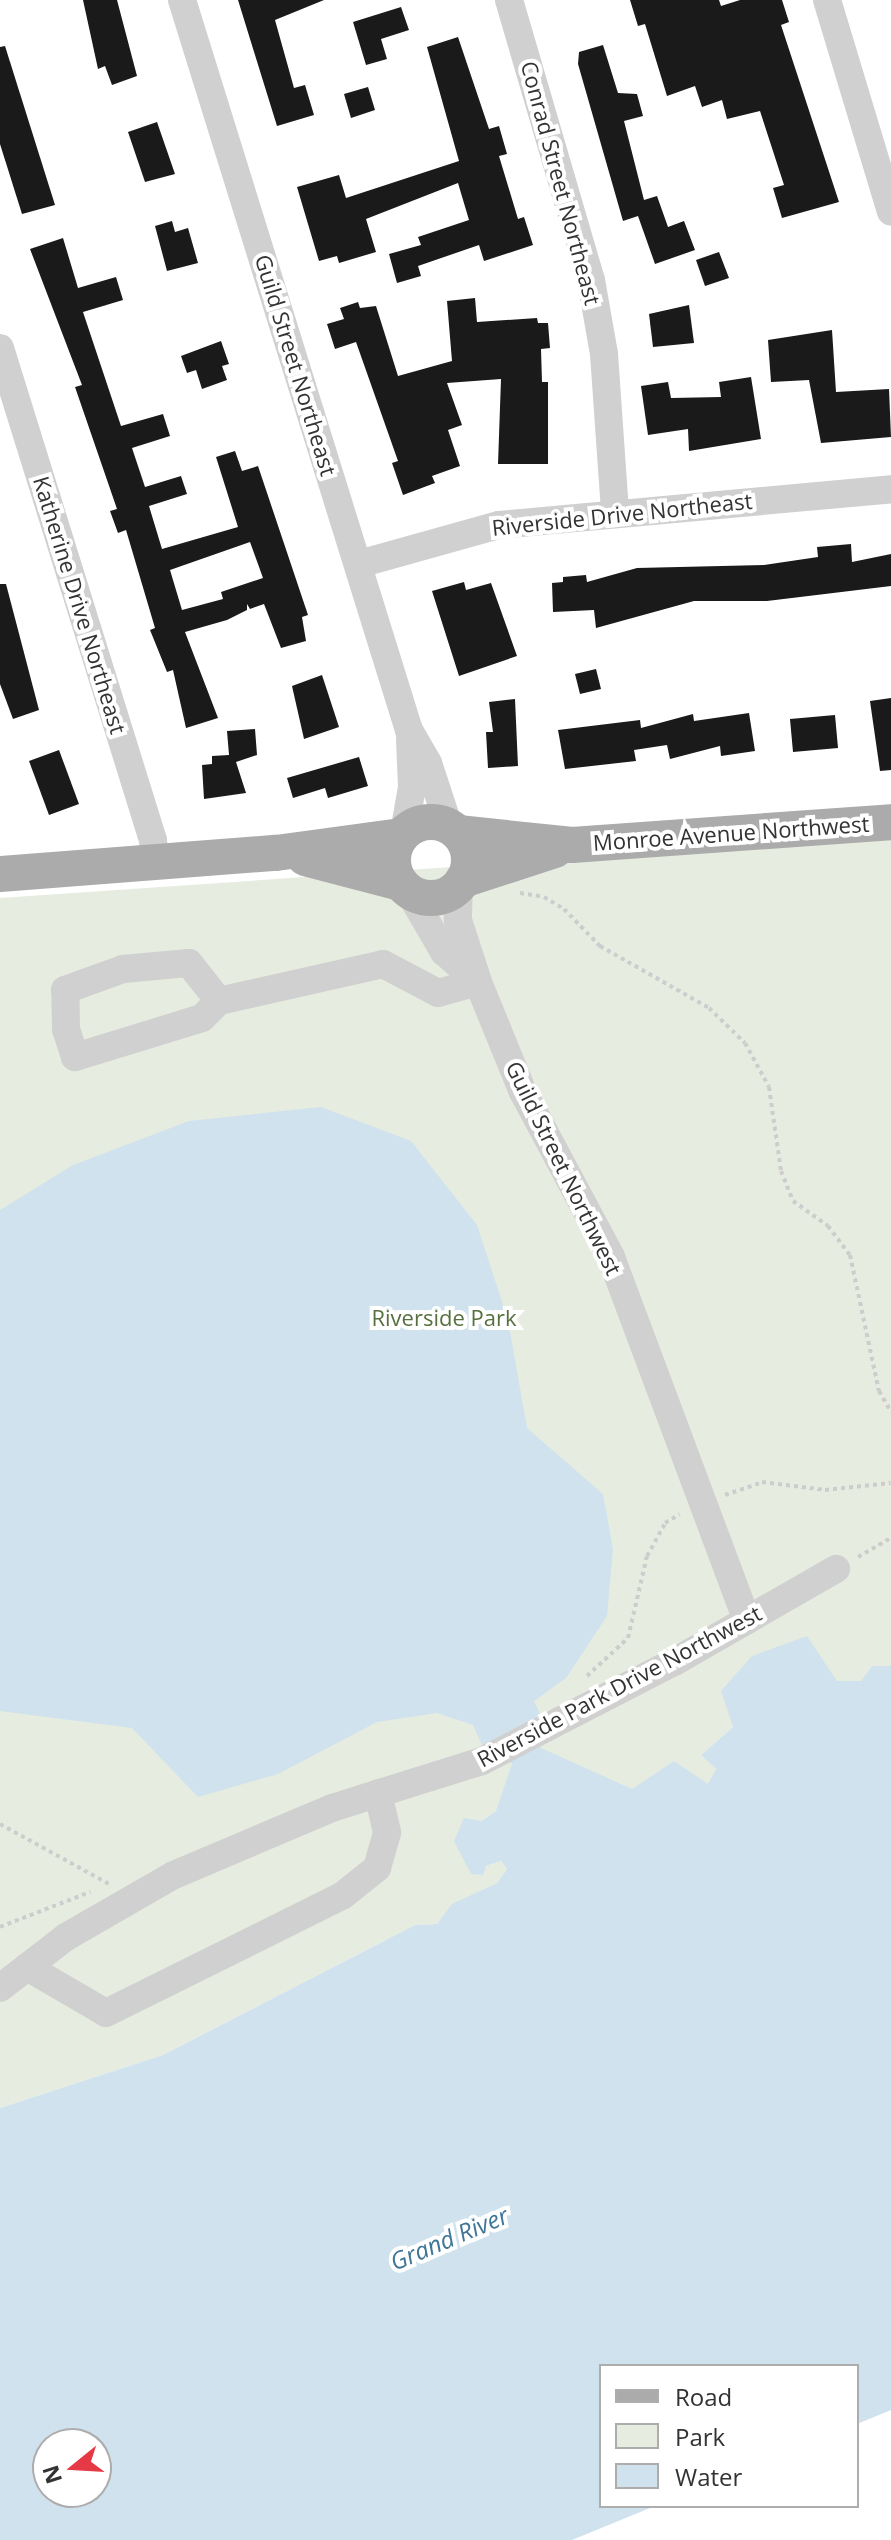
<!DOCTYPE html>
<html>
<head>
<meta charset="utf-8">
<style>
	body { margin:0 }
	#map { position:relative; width:891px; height:2540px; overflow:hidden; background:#fff; font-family:"Open Sans",sans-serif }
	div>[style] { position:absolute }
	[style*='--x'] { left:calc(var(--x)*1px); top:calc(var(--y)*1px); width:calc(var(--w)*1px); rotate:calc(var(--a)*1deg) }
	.green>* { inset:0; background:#e6ecdf }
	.water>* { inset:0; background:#cfe2ee }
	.building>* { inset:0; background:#1a1a1a }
	.path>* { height:4px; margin-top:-2px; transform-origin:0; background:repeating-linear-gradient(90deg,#cdcdcd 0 4px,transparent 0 8px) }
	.minor>* { height:28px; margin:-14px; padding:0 14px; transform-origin:14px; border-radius:14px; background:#d0d0d0 }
	.major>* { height:36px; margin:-18px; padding:0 18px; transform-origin:18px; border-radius:18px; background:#ababab }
	.major>.ring { margin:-18px; padding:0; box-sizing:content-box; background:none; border:36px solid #ababab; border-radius:50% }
	span { translate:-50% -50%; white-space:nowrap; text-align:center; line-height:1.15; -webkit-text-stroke:8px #fff; paint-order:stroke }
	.street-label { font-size:22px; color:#333 }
	.park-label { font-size:22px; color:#56703f }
	.water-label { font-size:24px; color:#3f7597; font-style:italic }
	.legend { position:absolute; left:599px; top:2364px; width:260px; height:144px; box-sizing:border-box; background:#fff; border:2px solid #adadad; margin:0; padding:10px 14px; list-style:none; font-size:24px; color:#333 }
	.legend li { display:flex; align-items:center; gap:16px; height:40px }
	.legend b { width:40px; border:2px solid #adadad }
	.north { position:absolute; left:32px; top:2428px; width:80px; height:80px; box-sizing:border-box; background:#fff; border:2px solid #adadad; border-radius:50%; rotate:252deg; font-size:22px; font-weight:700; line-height:32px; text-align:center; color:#333 }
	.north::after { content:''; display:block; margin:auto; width:28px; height:36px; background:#e63946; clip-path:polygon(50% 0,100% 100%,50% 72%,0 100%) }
</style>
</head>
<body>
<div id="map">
	<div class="green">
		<i style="clip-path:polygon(891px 837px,891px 1666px,872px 1666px,862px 1681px,837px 1681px,733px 1727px,701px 1755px,716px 1769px,708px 1785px,632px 1789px,496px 1811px,481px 1821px,486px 1866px,501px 1861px,507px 1869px,497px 1883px,453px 1904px,437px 1924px,415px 1925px,163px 2055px,0 2108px,0 898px)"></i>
	</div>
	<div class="water">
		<i style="clip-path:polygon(evenodd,321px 1107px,411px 1141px,477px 1225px,508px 1320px,527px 1428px,603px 1494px,613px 1549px,607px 1616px,566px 1678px,534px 1701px,540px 1714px,528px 1723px,541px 1748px,632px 1789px,674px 1761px,708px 1784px,716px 1769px,701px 1755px,733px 1727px,721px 1691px,752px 1656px,807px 1636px,837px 1681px,861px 1681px,872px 1666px,891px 1666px,891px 2410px,857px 2424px,857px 2366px,601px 2366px,601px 2506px,655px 2506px,572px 2540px,0 2540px,0 2108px,163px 2055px,415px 1925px,437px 1924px,452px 1904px,497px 1883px,507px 1869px,501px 1861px,486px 1866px,483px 1875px,471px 1874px,454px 1841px,464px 1818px,481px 1821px,496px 1811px,512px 1764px,495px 1739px,482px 1745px,473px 1725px,437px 1713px,377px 1722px,278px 1774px,198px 1797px,132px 1728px,0 1711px,0 1210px,73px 1165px,189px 1121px,321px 1107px,48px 2444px,96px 2444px,96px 2492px,48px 2492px,48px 2444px)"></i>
	</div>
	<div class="building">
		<i style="clip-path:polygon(83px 0,117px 0,137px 76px,112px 85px,105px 66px,98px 69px)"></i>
		<i style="clip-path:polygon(238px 0,324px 0,275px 20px,294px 88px,305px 85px,314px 115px,277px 126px)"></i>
		<i style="clip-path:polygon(630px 0,719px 0,721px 6px,740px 0,782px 0,789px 22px,781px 25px,839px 202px,782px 218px,773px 188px,784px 185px,760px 111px,727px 119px,722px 100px,702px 107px,695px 86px,667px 96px,645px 24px,638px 26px)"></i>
		<i style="clip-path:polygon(401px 7px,409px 30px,381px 39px,387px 59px,366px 65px,353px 22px)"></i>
		<i style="clip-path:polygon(458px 37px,489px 129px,499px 126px,507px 154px,499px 156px,518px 219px,524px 217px,533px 245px,484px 261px,479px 245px,418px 266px,421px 276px,397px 283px,389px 254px,421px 245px,418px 237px,469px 220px,458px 183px,366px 219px,376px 252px,339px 263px,337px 256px,319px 261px,297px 187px,339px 175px,346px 198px,459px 161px,427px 47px)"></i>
		<i style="clip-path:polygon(603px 45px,618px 93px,637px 94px,643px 116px,624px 121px,644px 200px,657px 196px,668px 227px,684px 221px,695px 250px,655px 264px,638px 216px,623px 221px,578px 64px,579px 52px)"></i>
		<i style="clip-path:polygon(5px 46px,55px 205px,22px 214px,0 144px,0 47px)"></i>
		<i style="clip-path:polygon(368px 87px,375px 110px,351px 118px,344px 94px)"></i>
		<i style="clip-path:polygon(157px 122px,175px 174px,145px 182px,128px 132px)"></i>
		<i style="clip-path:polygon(172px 221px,175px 232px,188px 228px,198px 263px,167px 271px,155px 226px)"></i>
		<i style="clip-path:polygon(evenodd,63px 238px,78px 288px,116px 277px,123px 300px,83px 312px,121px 426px,163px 414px,170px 436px,132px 448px,145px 487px,181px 476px,187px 494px,149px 506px,162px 549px,238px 527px,216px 457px,235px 451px,242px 471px,258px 466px,308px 615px,302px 617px,306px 641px,281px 648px,264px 604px,250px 609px,247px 604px,247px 610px,227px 620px,185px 632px,218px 718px,186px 728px,173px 670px,167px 672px,150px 630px,155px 628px,126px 530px,118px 533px,110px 511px,117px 509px,75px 387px,82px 385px,30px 249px,63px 238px,250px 542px,263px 578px,221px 592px,223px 599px,182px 610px,170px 570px,250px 542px)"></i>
		<i style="clip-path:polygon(719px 252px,729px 278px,705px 286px,696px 260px)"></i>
		<i style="clip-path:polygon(475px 298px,477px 322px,537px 318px,538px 323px,548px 323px,550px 348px,541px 349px,542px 382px,548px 382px,548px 464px,498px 464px,501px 379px,447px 383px,462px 425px,448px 430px,460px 466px,432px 476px,435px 483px,403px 495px,392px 463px,398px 461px,356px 342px,335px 349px,327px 324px,344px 319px,340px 308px,358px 302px,360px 308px,376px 306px,398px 376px,452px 361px,447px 301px)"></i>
		<i style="clip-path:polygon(689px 305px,694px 343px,653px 347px,649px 314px)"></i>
		<i style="clip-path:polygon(832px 330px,836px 392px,889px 389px,891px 437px,821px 443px,809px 380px,771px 382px,768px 340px)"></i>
		<i style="clip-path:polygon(221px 341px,229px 364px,222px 366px,227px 380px,202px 389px,196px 370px,187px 373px,181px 356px)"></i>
		<i style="clip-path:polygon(751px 377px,761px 439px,689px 451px,688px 429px,648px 435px,641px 386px,668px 382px,671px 398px,721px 397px,719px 382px)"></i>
		<i style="clip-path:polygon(851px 544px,852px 562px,891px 554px,891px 586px,767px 601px,694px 601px,596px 628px,594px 610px,553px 612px,552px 583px,563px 582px,563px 577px,586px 575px,587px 582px,637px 568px,764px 565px,818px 557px,817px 547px)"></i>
		<i style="clip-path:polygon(464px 582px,466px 590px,491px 583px,517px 656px,459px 676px,432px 591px)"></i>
		<i style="clip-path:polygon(0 584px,6px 584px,39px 710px,13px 719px,0 684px)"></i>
		<i style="clip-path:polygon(596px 669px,601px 689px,580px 694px,575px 674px)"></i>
		<i style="clip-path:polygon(322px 675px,339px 727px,304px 739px,292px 686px)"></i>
		<i style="clip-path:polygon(891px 698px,891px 770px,880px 771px,870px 701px)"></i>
		<i style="clip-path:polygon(515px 699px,518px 766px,488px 768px,486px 732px,493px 732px,489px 702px)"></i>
		<i style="clip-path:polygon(749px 713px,755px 751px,721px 756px,720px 746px,670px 759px,667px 745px,634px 750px,636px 761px,565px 769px,558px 730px,640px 720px,641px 728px,693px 714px,694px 721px)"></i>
		<i style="clip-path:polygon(835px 715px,838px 748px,793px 752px,790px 719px)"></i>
		<i style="clip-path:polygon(255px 729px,257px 755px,236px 762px,246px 793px,204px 799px,202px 765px,212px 764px,212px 756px,229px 755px,227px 731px)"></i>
		<i style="clip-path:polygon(59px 750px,79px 804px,49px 815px,29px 761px)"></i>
		<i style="clip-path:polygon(359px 757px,368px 786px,328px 798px,325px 788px,293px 798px,287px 778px)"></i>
	</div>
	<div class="path">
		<i style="--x:520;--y:893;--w:24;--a:9"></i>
		<i style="--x:544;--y:897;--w:23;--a:31"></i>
		<i style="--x:564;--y:909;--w:52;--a:45.8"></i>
		<i style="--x:600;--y:946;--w:125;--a:29.6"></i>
		<i style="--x:709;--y:1008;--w:50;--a:44.2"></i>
		<i style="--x:745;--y:1043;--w:50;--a:61.4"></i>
		<i style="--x:769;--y:1087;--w:85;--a:81.9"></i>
		<i style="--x:781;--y:1171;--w:32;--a:68"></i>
		<i style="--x:793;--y:1201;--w:43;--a:35.5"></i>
		<i style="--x:828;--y:1226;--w:36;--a:53"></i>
		<i style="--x:850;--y:1255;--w:139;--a:78"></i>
		<i style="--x:879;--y:1391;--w:24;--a:60"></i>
		<i style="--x:725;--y:1495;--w:39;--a:-19"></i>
		<i style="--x:762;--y:1482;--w:64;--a:7.2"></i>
		<i style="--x:825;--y:1490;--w:66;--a:-6.1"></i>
		<i style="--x:858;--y:1557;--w:38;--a:-30"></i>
		<i style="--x:587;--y:1676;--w:56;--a:-42.8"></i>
		<i style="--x:628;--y:1638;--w:84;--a:-77"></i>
		<i style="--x:647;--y:1556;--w:38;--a:-61"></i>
		<i style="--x:665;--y:1523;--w:17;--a:-31"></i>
		<i style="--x:0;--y:1824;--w:124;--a:28.8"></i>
		<i style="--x:0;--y:1927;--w:97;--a:-21.3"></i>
	</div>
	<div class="minor">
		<i style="--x:182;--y:0;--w:764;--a:72.73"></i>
		<i style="--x:409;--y:730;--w:38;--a:60"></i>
		<i style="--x:428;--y:763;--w:67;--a:71.8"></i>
		<i style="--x:509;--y:0;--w:292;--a:73.7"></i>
		<i style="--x:591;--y:280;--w:75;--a:80"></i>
		<i style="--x:604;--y:354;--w:157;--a:86"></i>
		<i style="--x:827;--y:0;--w:221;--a:73.2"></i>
		<i style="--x:0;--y:348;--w:515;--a:72.73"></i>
		<i style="--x:153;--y:840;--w:22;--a:85"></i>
		<i style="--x:359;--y:564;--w:145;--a:-15.6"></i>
		<i style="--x:499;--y:525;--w:394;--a:-5.2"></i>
		<i style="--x:404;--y:833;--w:47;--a:-80.1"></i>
		<i style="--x:412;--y:787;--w:48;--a:-92.4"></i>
		<i style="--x:459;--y:885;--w:35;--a:92"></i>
		<i style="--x:458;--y:920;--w:65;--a:72.1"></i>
		<i style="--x:478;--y:982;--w:119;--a:67.8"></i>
		<i style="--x:523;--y:1092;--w:187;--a:61.9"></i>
		<i style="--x:611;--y:1257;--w:388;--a:69.5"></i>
		<i style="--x:408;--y:890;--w:72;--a:59.9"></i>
		<i style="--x:444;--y:952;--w:41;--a:41.1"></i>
		<i style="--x:189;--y:963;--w:48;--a:51.7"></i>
		<i style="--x:219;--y:1001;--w:24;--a:135"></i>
		<i style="--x:202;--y:1018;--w:133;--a:162.9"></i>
		<i style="--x:75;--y:1057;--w:29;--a:-108"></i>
		<i style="--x:66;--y:1029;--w:39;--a:-91"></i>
		<i style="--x:65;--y:990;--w:62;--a:-19.9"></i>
		<i style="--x:123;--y:969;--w:66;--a:-5.2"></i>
		<i style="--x:219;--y:1001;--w:168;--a:-12.7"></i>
		<i style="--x:383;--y:964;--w:62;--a:27.8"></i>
		<i style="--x:438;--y:993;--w:41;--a:-15.4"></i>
		<i style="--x:27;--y:1967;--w:91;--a:30.2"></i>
		<i style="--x:106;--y:2013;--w:263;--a:-26.4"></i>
		<i style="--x:342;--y:1896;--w:45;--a:-38.7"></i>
		<i style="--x:377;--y:1868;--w:37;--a:-74"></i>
		<i style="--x:387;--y:1832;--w:40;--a:-103"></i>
		<i style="--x:0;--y:1988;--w:83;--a:-37.7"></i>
		<i style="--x:66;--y:1937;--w:125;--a:-29.9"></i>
		<i style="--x:174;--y:1875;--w:172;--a:-23"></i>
		<i style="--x:332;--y:1808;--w:157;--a:-17.4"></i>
		<i style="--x:482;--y:1761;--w:216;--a:-27.3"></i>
		<i style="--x:674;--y:1662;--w:187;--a:-29.9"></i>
	</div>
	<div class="major">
		<i class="ring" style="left:393px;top:822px;width:40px;height:40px"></i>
		<i style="--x:458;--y:833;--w:115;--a:6"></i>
		<i style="--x:572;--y:845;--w:320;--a:-4.1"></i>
		<i style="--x:305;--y:858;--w:98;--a:14.7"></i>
		<i style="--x:0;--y:874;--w:277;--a:-4.4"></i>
		<i style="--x:276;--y:853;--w:126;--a:-7.7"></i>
		<i style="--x:463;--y:880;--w:97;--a:-18.1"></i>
	</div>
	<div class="street-label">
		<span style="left:561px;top:183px;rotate:75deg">Conrad Street Northeast</span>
		<span style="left:296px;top:365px;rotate:73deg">Guild Street Northeast</span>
		<span style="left:622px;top:514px;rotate:-6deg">Riverside Drive Northeast</span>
		<span style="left:80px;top:605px;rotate:73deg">Katherine Drive Northeast</span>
		<span style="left:731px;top:833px;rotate:-4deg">Monroe Avenue Northwest</span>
		<span style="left:564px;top:1168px;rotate:64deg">Guild Street Northwest</span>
		<span style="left:619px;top:1686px;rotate:-28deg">Riverside Park Drive Northwest</span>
	</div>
	<div class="park-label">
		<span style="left:444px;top:1318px">Riverside Park</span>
	</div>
	<div class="water-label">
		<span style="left:449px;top:2238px;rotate:-23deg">Grand River</span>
	</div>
	<ul class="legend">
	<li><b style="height:10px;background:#ababab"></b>Road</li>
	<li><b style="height:22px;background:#e6ecdf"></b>Park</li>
	<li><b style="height:22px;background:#cfe2ee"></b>Water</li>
	</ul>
	<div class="north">N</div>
</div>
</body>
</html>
